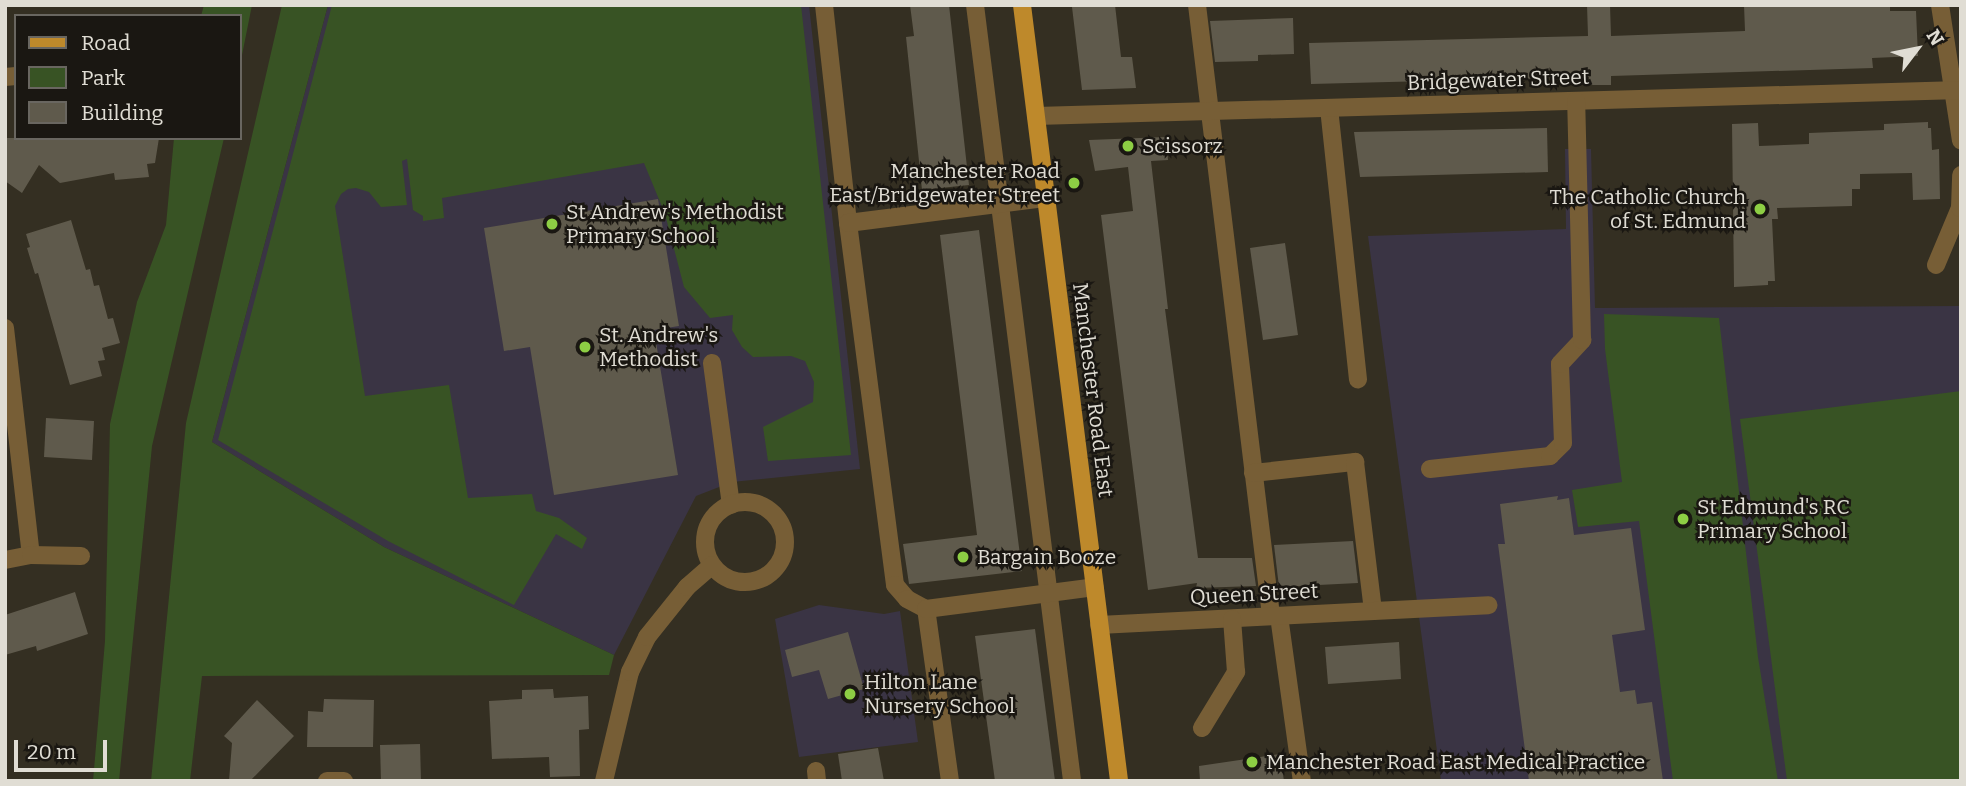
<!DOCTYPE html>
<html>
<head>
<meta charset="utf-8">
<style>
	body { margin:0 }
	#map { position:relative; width:1966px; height:786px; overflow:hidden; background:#342f22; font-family:Bitter,serif }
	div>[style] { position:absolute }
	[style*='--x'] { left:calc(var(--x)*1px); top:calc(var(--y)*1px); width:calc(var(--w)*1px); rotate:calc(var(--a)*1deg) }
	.education>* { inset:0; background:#3a3444 }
	.green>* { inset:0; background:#385324 }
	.building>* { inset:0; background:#5f5a4c }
	.minor>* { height:18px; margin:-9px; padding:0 9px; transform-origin:9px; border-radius:9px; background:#775e36 }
	.minor>.ring { margin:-9px; padding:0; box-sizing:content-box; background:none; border:18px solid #775e36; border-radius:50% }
	.major>* { height:18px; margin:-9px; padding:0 9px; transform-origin:9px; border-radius:9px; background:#be892b }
	.dots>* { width:19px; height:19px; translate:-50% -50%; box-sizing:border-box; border:4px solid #1a1712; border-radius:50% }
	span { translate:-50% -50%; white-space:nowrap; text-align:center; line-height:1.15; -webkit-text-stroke:5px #1a1712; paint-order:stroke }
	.street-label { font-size:21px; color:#e0ddd4 }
	.poi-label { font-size:21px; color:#e0ddd4 }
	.left { translate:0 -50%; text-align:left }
	.right { translate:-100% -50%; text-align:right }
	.frame { position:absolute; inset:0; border:7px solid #e0ddd4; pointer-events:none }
	.legend { position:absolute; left:14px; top:14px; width:228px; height:126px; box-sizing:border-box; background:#1a1712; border:2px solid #696660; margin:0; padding:9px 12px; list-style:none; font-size:21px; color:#e0ddd4 }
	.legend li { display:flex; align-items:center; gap:14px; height:35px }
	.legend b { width:35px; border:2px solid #696660 }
	.north { position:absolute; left:1882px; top:14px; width:70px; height:70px; -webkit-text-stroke:5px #1a1712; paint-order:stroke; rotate:58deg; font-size:19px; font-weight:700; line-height:28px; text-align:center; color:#e0ddd4 }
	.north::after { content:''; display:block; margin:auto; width:24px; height:32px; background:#e0ddd4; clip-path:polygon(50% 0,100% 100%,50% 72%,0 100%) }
	.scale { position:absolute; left:14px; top:740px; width:93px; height:32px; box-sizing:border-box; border:4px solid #e0ddd4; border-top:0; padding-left:9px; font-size:21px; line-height:24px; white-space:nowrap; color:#e0ddd4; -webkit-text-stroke:5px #1a1712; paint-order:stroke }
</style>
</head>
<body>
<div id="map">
	<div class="education">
		<i style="clip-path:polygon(328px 5px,809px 5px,860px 469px,732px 482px,696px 496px,614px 655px,384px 547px,212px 442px)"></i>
		<i style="clip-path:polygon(1565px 149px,1591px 149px,1595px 308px,1961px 306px,1961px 781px,1441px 781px,1368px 236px,1566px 229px)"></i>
		<i style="clip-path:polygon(819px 605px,884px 614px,900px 611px,918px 742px,799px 757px,775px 619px)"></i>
	</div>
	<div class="green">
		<i style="clip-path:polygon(204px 5px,252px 5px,240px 65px,240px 16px,201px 16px)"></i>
		<i style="clip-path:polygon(282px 5px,328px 5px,212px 442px,384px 547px,614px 655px,609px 675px,202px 676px,190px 781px,151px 781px,186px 423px)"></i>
		<i style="clip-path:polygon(332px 5px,801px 5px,851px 455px,768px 461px,763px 427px,813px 402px,814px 382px,805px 361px,791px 356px,753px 357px,742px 347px,732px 330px,733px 315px,710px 318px,684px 287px,665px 214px,644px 163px,442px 198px,444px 218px,423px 221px,423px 216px,413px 210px,407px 159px,402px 161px,407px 205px,381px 207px,369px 192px,356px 188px,348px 189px,341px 194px,335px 206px,365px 396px,449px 385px,468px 498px,532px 494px,536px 511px,559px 518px,587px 538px,582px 549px,556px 534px,514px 605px,388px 541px,218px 440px)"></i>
		<i style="clip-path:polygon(174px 138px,224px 138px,152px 446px,119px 781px,93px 781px,105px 641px,110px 424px,137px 302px,166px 225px)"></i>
		<i style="clip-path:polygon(1604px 314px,1719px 318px,1758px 657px,1778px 781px,1673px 781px,1639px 521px,1578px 527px,1572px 490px,1622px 482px,1605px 349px)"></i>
		<i style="clip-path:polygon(1961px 391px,1961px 781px,1787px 781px,1740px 419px)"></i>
	</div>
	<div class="building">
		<i style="clip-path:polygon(910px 5px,949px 5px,969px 185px,922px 190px,906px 37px,914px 36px)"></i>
		<i style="clip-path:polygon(1115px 5px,1121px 57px,1132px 57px,1136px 88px,1082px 90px,1072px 7px)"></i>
		<i style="clip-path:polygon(1587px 5px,1610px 5px,1611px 36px,1745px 31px,1744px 5px,1890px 5px,1890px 11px,1916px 11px,1918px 56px,1872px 58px,1873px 68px,1611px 76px,1611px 85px,1589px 85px,1589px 77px,1311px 84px,1309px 43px,1588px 36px)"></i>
		<i style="clip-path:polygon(1293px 18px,1294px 54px,1258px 55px,1258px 61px,1215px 62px,1210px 21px)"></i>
		<i style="clip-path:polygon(1928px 122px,1928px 128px,1931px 128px,1932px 150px,1939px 149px,1940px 199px,1913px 200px,1912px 173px,1860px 174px,1860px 189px,1852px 189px,1852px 206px,1777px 208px,1778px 219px,1772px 219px,1775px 281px,1768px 281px,1768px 285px,1734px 287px,1732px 124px,1758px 123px,1759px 146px,1809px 144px,1809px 133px,1884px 130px,1884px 124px)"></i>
		<i style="clip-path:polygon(1547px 128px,1548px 172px,1360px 177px,1354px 132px)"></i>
		<i style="clip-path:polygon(1166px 137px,1168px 160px,1151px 161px,1168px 309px,1165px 309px,1198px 558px,1252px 558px,1256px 586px,1196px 588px,1197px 583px,1148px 590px,1101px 215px,1133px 211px,1128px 167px,1095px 171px,1089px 140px)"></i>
		<i style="clip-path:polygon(5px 138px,159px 138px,155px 163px,147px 164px,149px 177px,115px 180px,114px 173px,60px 183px,39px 165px,22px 193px,5px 181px)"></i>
		<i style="clip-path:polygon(658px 199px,679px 326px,654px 330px,678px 475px,554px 495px,530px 347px,504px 351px,484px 228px)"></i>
		<i style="clip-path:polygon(71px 220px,86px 270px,90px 269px,94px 286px,99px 285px,108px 319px,113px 318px,120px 343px,102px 348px,105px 360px,98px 361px,102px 376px,70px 385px,38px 273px,35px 274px,27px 248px,30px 247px,26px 234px)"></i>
		<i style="clip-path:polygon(979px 230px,1022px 571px,909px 584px,903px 544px,977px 535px,940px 235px)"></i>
		<i style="clip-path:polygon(1285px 243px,1298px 335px,1263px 340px,1250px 248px)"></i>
		<i style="clip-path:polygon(46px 418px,94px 421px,92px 460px,44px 457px)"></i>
		<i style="clip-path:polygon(1558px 496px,1557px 500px,1569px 498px,1574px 535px,1631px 528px,1645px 630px,1612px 635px,1620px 692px,1635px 690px,1637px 704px,1652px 702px,1663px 781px,1529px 781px,1498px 544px,1505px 544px,1500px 504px)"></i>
		<i style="clip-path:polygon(1353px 541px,1358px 583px,1279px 587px,1274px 545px)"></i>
		<i style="clip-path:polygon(75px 592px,88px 634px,37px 651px,36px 646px,5px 655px,5px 615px)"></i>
		<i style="clip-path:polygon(1035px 629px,1055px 781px,995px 781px,975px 636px)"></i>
		<i style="clip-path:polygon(848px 632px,864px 689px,828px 699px,819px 670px,792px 677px,785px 650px)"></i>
		<i style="clip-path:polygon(1399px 642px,1401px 679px,1328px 684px,1325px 647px)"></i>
		<i style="clip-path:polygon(553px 689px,554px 698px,588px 696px,589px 729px,579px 730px,580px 776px,550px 777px,549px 757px,492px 759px,489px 701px,522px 699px,522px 690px)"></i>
		<i style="clip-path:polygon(324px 699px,374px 700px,373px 747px,307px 747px,308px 711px,323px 712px)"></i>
		<i style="clip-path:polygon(257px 700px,294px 736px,250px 781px,229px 781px,232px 743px,224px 736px)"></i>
		<i style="clip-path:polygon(420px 744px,421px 781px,381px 781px,380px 745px)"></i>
		<i style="clip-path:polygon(878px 748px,884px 781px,842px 781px,838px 754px)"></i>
		<i style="clip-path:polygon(1280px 754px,1284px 781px,1200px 781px,1199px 766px)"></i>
	</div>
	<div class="minor">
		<i style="--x:824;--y:5;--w:219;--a:83.7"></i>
		<i style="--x:848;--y:223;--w:365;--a:82.6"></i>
		<i style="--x:895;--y:585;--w:18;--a:49"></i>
		<i style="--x:907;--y:599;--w:21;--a:28"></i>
		<i style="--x:975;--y:5;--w:782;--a:82.87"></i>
		<i style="--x:1197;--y:5;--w:615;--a:83.09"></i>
		<i style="--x:1940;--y:5;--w:137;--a:81.2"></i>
		<i style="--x:5;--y:77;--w:11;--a:-5"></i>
		<i style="--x:1329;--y:108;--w:273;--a:83.9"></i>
		<i style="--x:1036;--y:116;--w:925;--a:-1.61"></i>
		<i style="--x:848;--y:223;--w:200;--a:-7.2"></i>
		<i style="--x:1936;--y:265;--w:62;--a:-67.2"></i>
		<i style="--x:1960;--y:208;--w:33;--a:-88"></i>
		<i style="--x:5;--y:328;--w:228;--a:83.5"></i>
		<i style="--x:712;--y:363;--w:143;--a:82.4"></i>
		<i style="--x:1430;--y:469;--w:121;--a:-6.2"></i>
		<i style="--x:1550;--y:456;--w:18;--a:-45"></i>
		<i style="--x:1563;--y:443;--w:79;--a:-92.2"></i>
		<i style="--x:1560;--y:364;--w:33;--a:-47"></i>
		<i style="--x:1582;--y:340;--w:239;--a:-91.4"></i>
		<i style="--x:1253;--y:473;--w:103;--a:-6.2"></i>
		<i style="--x:1355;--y:462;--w:150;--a:83.1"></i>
		<i class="ring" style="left:705px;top:502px;width:62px;height:62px"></i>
		<i style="--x:5;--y:560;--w:26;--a:-11"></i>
		<i style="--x:31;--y:555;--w:50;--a:1.1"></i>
		<i style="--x:1279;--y:616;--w:167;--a:82.1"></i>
		<i style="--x:1099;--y:625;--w:390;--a:-2.9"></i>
		<i style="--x:1202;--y:728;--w:66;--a:-58.7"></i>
		<i style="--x:1236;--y:672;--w:53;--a:-94.3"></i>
		<i style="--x:816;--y:771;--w:10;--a:84"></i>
		<i style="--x:327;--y:781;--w:17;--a:0"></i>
		<i style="--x:604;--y:781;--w:112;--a:-76.6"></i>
		<i style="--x:630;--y:672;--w:39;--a:-64"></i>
		<i style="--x:647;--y:637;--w:64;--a:-51.3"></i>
		<i style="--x:687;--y:587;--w:33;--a:-41"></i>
		<i style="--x:950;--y:781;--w:174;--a:-97.9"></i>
		<i style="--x:926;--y:609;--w:170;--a:-7.4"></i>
	</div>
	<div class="major">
		<i style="--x:1022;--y:5;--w:782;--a:82.87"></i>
	</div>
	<div class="dots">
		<i style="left:1128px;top:146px;background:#8dce44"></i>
		<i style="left:1074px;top:183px;background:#8dce44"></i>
		<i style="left:1760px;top:209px;background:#8dce44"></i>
		<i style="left:552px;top:224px;background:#8dce44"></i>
		<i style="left:585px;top:347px;background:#8dce44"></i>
		<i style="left:1683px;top:519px;background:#8dce44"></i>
		<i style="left:963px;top:557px;background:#8dce44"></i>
		<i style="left:850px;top:694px;background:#8dce44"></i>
		<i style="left:1252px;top:762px;background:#8dce44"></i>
	</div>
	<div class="street-label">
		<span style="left:1498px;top:80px;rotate:-2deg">Bridgewater Street</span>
		<span style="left:1093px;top:390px;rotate:83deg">Manchester Road East</span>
		<span style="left:1254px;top:594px;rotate:-3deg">Queen Street</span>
	</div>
	<div class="poi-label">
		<span class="left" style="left:1142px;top:146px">Scissorz</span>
		<span class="right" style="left:1060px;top:183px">Manchester Road<br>East/Bridgewater Street</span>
		<span class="right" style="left:1746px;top:209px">The Catholic Church<br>of St. Edmund</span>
		<span class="left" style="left:566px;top:224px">St Andrew's Methodist<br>Primary School</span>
		<span class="left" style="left:599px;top:347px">St. Andrew's<br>Methodist</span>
		<span class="left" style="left:1697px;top:519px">St Edmund's RC<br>Primary School</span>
		<span class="left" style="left:977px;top:557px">Bargain Booze</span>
		<span class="left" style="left:864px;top:694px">Hilton Lane<br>Nursery School</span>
		<span class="left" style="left:1266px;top:762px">Manchester Road East Medical Practice</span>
	</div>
	<div class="frame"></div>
	<ul class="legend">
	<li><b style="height:9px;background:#be892b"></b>Road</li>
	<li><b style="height:19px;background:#385324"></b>Park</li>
	<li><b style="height:19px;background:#5f5a4c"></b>Building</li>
	</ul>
	<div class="north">N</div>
	<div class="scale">20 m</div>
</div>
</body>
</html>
